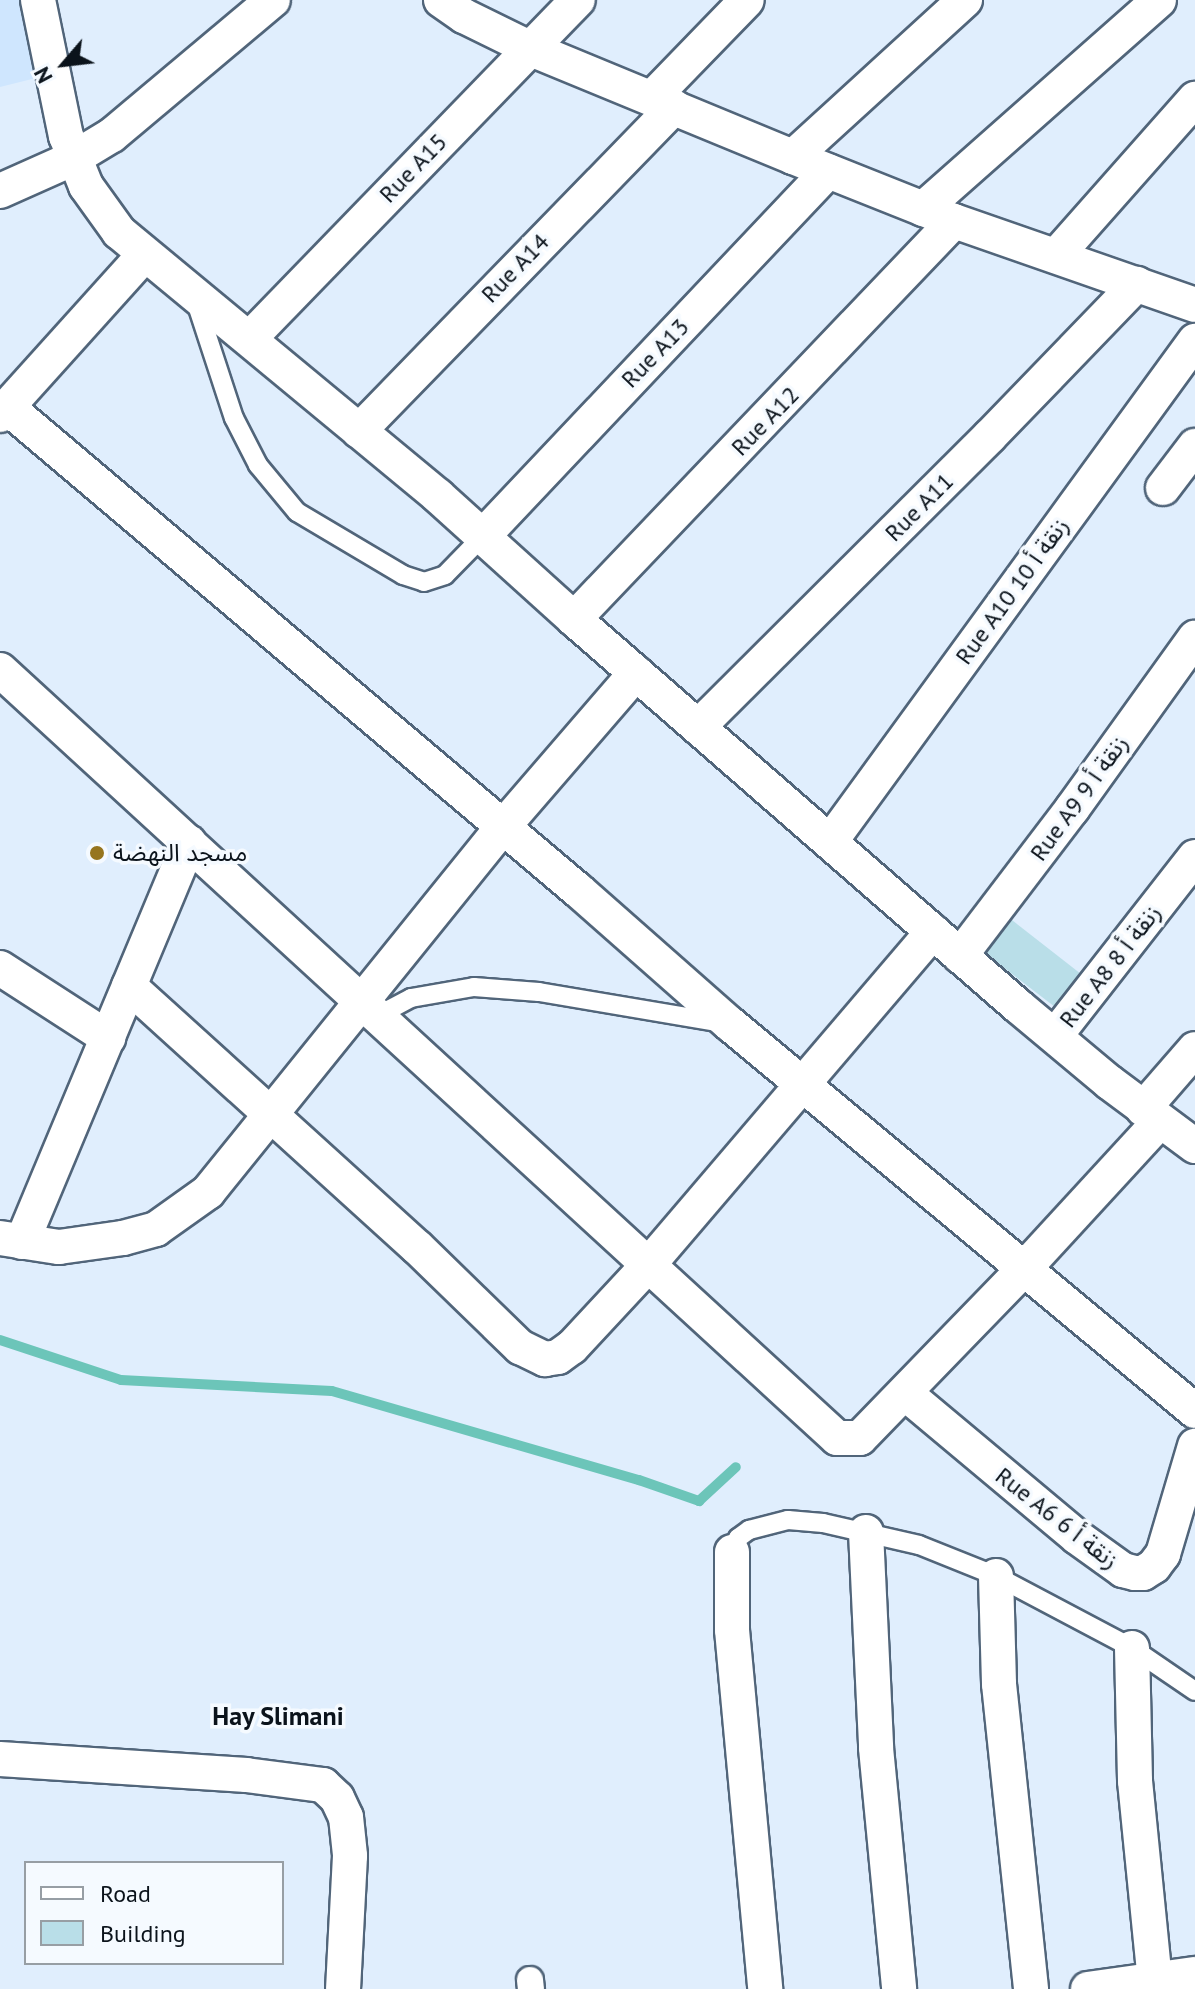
<!DOCTYPE html>
<html>
<head>
<meta charset="utf-8">
<style>
	body { margin:0 }
	#map { position:relative; width:1195px; height:1989px; overflow:hidden; background:#e0eefd; font-family:"PT Sans","Noto Sans Arabic",sans-serif }
	div>[style] { position:absolute }
	[style*='--x'] { left:calc(var(--x)*1px); top:calc(var(--y)*1px); width:calc(var(--w)*1px); rotate:calc(var(--a)*1deg) }
	.built>* { inset:0; background:#cfe6fe }
	.stream>* { height:10px; margin:-5px; padding:0 5px; transform-origin:5px; border-radius:5px; background:#6cc5b9 }
	.building>* { inset:0; background:#b9dee8 }
	.roads { filter:drop-shadow(2px 0 #51657a) drop-shadow(-2px 0 #51657a) drop-shadow(0 2px #51657a) drop-shadow(0 -2px #51657a) }
	.service>* { height:18px; margin:-9px; padding:0 9px; transform-origin:9px; border-radius:9px; background:#fff }
	.pedestrian>* { height:26px; margin:-13px; padding:0 13px; transform-origin:13px; border-radius:13px; background:#fff }
	.minor>* { height:34px; margin:-17px; padding:0 17px; transform-origin:17px; border-radius:17px; background:#fff }
	.dots>* { width:22px; height:22px; translate:-50% -50%; box-sizing:border-box; border:4px solid #f5faff; border-radius:50% }
	span { translate:-50% -50%; white-space:nowrap; text-align:center; line-height:1.15; -webkit-text-stroke:7px #f5faff; paint-order:stroke }
	.street-label { font-size:24px; color:#0b131b }
	.poi-label { font-size:24px; color:#0b131b }
	.left { translate:0 -50%; text-align:left }
	.neighbourhood-label { font-size:26px; color:#0b131b; font-weight:700 }
	.legend { position:absolute; left:24px; top:1861px; width:260px; height:104px; box-sizing:border-box; background:#f5faff; border:2px solid #979ea4; margin:0; padding:10px 14px; list-style:none; font-size:24px; color:#0b131b }
	.legend li { display:flex; align-items:center; gap:16px; height:40px }
	.legend b { width:40px; border:2px solid #979ea4 }
	.north { position:absolute; left:24px; top:24px; width:80px; height:80px; -webkit-text-stroke:6px #f5faff; paint-order:stroke; rotate:242deg; font-size:22px; font-weight:700; line-height:32px; text-align:center; color:#0b131b }
	.north::after { content:''; display:block; margin:auto; width:28px; height:36px; background:#0b131b; clip-path:polygon(50% 0,100% 100%,50% 72%,0 100%) }
</style>
</head>
<body>
<div id="map">
	<div class="built">
		<i style="clip-path:polygon(0 0,33px 0,52px 74px,0 87px)"></i>
	</div>
	<div class="stream">
		<i style="--x:0;--y:1340;--w:127;--a:18.3"></i>
		<i style="--x:121;--y:1380;--w:211;--a:3"></i>
		<i style="--x:332;--y:1391;--w:320;--a:16.2"></i>
		<i style="--x:639;--y:1480;--w:64;--a:19.3"></i>
		<i style="--x:699;--y:1501;--w:50;--a:-42.6"></i>
	</div>
	<div class="building">
		<i style="clip-path:polygon(1003px 913px,1081px 974px,1055px 1007px,977px 947px)"></i>
	</div>
	<div class="roads">
		<div class="service">
			<i style="--x:195;--y:299;--w:125;--a:71.9"></i>
			<i style="--x:234;--y:418;--w:53;--a:62.9"></i>
			<i style="--x:258;--y:465;--w:61;--a:50.3"></i>
			<i style="--x:297;--y:512;--w:123;--a:30.7"></i>
			<i style="--x:403;--y:575;--w:22;--a:18"></i>
			<i style="--x:424;--y:582;--w:22;--a:-18"></i>
			<i style="--x:445;--y:575;--w:54;--a:-45.7"></i>
			<i style="--x:379;--y:1015;--w:36;--a:-28"></i>
			<i style="--x:411;--y:998;--w:64;--a:-9.9"></i>
			<i style="--x:474;--y:987;--w:65;--a:4.4"></i>
			<i style="--x:539;--y:992;--w:187;--a:9.6"></i>
			<i style="--x:732;--y:1552;--w:15;--a:-67"></i>
			<i style="--x:738;--y:1538;--w:14;--a:-36"></i>
			<i style="--x:749;--y:1530;--w:40;--a:-14.4"></i>
			<i style="--x:788;--y:1520;--w:35;--a:5"></i>
			<i style="--x:823;--y:1523;--w:98;--a:12.9"></i>
			<i style="--x:919;--y:1545;--w:83;--a:21.9"></i>
			<i style="--x:996;--y:1576;--w:154;--a:27.9"></i>
			<i style="--x:1132;--y:1648;--w:76;--a:34.3"></i>
		</div>
		<div class="pedestrian">
			<i style="--x:530;--y:1980;--w:9;--a:84"></i>
		</div>
		<div class="minor">
			<i style="--x:38;--y:0;--w:139;--a:78.4"></i>
			<i style="--x:66;--y:136;--w:54;--a:68.2"></i>
			<i style="--x:86;--y:186;--w:57;--a:54.3"></i>
			<i style="--x:119;--y:232;--w:414;--a:39.6"></i>
			<i style="--x:438;--y:496;--w:183;--a:42.1"></i>
			<i style="--x:574;--y:619;--w:589;--a:41.08"></i>
			<i style="--x:1018;--y:1006;--w:119;--a:39.9"></i>
			<i style="--x:1109;--y:1082;--w:107;--a:36.7"></i>
			<i style="--x:441;--y:0;--w:28;--a:35"></i>
			<i style="--x:464;--y:16;--w:75;--a:26.2"></i>
			<i style="--x:531;--y:49;--w:283;--a:22.4"></i>
			<i style="--x:793;--y:157;--w:173;--a:21.7"></i>
			<i style="--x:954;--y:221;--w:255;--a:19.2"></i>
			<i style="--x:652;--y:98;--w:136;--a:-45.9"></i>
			<i style="--x:793;--y:157;--w:233;--a:-42.4"></i>
			<i style="--x:0;--y:191;--w:81;--a:-24"></i>
			<i style="--x:74;--y:158;--w:44;--a:-31.2"></i>
			<i style="--x:112;--y:135;--w:210;--a:-40"></i>
			<i style="--x:923;--y:209;--w:315;--a:-41.5"></i>
			<i style="--x:1056;--y:256;--w:210;--a:-48.5"></i>
			<i style="--x:250;--y:338;--w:471;--a:-45.9"></i>
			<i style="--x:7;--y:407;--w:749;--a:40.24"></i>
			<i style="--x:579;--y:891;--w:201;--a:41.4"></i>
			<i style="--x:730;--y:1024;--w:605;--a:39.77"></i>
			<i style="--x:0;--y:415;--w:215;--a:-48"></i>
			<i style="--x:359;--y:431;--w:452;--a:-45.8"></i>
			<i style="--x:1163;--y:488;--w:53;--a:-52.7"></i>
			<i style="--x:483;--y:536;--w:502;--a:-46.61"></i>
			<i style="--x:574;--y:619;--w:550;--a:-46.33"></i>
			<i style="--x:0;--y:670;--w:1136;--a:42.54"></i>
			<i style="--x:837;--y:1438;--w:23;--a:0"></i>
			<i style="--x:860;--y:1438;--w:234;--a:-45.9"></i>
			<i style="--x:1023;--y:1270;--w:202;--a:-47.4"></i>
			<i style="--x:698;--y:727;--w:411;--a:-44.9"></i>
			<i style="--x:989;--y:437;--w:213;--a:-46"></i>
			<i style="--x:830;--y:842;--w:620;--a:-53.93"></i>
			<i style="--x:960;--y:956;--w:185;--a:-52.7"></i>
			<i style="--x:1072;--y:809;--w:211;--a:-54.3"></i>
			<i style="--x:0;--y:968;--w:129;--a:32.9"></i>
			<i style="--x:129;--y:986;--w:389;--a:42.2"></i>
			<i style="--x:417;--y:1247;--w:144;--a:44.2"></i>
			<i style="--x:520;--y:1347;--w:28;--a:26"></i>
			<i style="--x:545;--y:1359;--w:13;--a:-9"></i>
			<i style="--x:558;--y:1357;--w:17;--a:-36"></i>
			<i style="--x:572;--y:1347;--w:113;--a:-47.1"></i>
			<i style="--x:649;--y:1264;--w:437;--a:-49.5"></i>
			<i style="--x:1055;--y:1036;--w:227;--a:-52"></i>
			<i style="--x:1143;--y:1109;--w:79;--a:-49.1"></i>
			<i style="--x:0;--y:1238;--w:60;--a:8.7"></i>
			<i style="--x:59;--y:1247;--w:65;--a:-8"></i>
			<i style="--x:123;--y:1238;--w:34;--a:-15"></i>
			<i style="--x:156;--y:1229;--w:64;--a:-35.4"></i>
			<i style="--x:208;--y:1192;--w:468;--a:-51.1"></i>
			<i style="--x:502;--y:828;--w:205;--a:-49.2"></i>
			<i style="--x:22;--y:1242;--w:433;--a:-67.3"></i>
			<i style="--x:905;--y:1393;--w:224;--a:39.9"></i>
			<i style="--x:1077;--y:1537;--w:57;--a:35.7"></i>
			<i style="--x:1123;--y:1570;--w:12;--a:14"></i>
			<i style="--x:1135;--y:1573;--w:8;--a:0"></i>
			<i style="--x:1143;--y:1573;--w:13;--a:-32"></i>
			<i style="--x:1154;--y:1566;--w:15;--a:-53"></i>
			<i style="--x:1163;--y:1554;--w:113;--a:-73.5"></i>
			<i style="--x:866;--y:1532;--w:216;--a:87.3"></i>
			<i style="--x:876;--y:1748;--w:242;--a:84.5"></i>
			<i style="--x:732;--y:1552;--w:78;--a:90"></i>
			<i style="--x:732;--y:1630;--w:361;--a:84.7"></i>
			<i style="--x:996;--y:1576;--w:108;--a:88.4"></i>
			<i style="--x:999;--y:1684;--w:307;--a:84"></i>
			<i style="--x:1132;--y:1648;--w:133;--a:88.7"></i>
			<i style="--x:1135;--y:1781;--w:200;--a:84.3"></i>
			<i style="--x:0;--y:1759;--w:247;--a:3.7"></i>
			<i style="--x:246;--y:1775;--w:78;--a:7.4"></i>
			<i style="--x:323;--y:1785;--w:19;--a:43"></i>
			<i style="--x:337;--y:1798;--w:21;--a:65"></i>
			<i style="--x:346;--y:1817;--w:39;--a:84"></i>
			<i style="--x:350;--y:1856;--w:133;--a:93"></i>
			<i style="--x:1088;--y:1989;--w:108;--a:-8"></i>
		</div>
	</div>
	<div class="dots">
		<i style="left:97px;top:853px;background:#96751e"></i>
	</div>
	<div class="street-label">
		<span style="left:413px;top:168px;rotate:-46deg">Rue A15</span>
		<span style="left:515px;top:268px;rotate:-46deg">Rue A14</span>
		<span style="left:655px;top:353px;rotate:-46deg">Rue A13</span>
		<span style="left:765px;top:421px;rotate:-46deg">Rue A12</span>
		<span style="left:919px;top:507px;rotate:-45deg">Rue A11</span>
		<span style="left:1012px;top:591px;rotate:-54deg">Rue A10 زنقة أ 10</span>
		<span style="left:1079px;top:798px;rotate:-54deg">Rue A9 زنقة أ 9</span>
		<span style="left:1110px;top:966px;rotate:-52deg">Rue A8 زنقة أ 8</span>
		<span style="left:1057px;top:1518px;rotate:38deg">Rue A6 زنقة أ 6</span>
	</div>
	<div class="poi-label">
		<span class="left" style="left:113px;top:853px">مسجد النهضة</span>
	</div>
	<div class="neighbourhood-label">
		<span style="left:278px;top:1716px">Hay Slimani</span>
	</div>
	<ul class="legend">
	<li><b style="height:10px;background:#fff"></b>Road</li>
	<li><b style="height:22px;background:#b9dee8"></b>Building</li>
	</ul>
	<div class="north">N</div>
</div>
</body>
</html>
